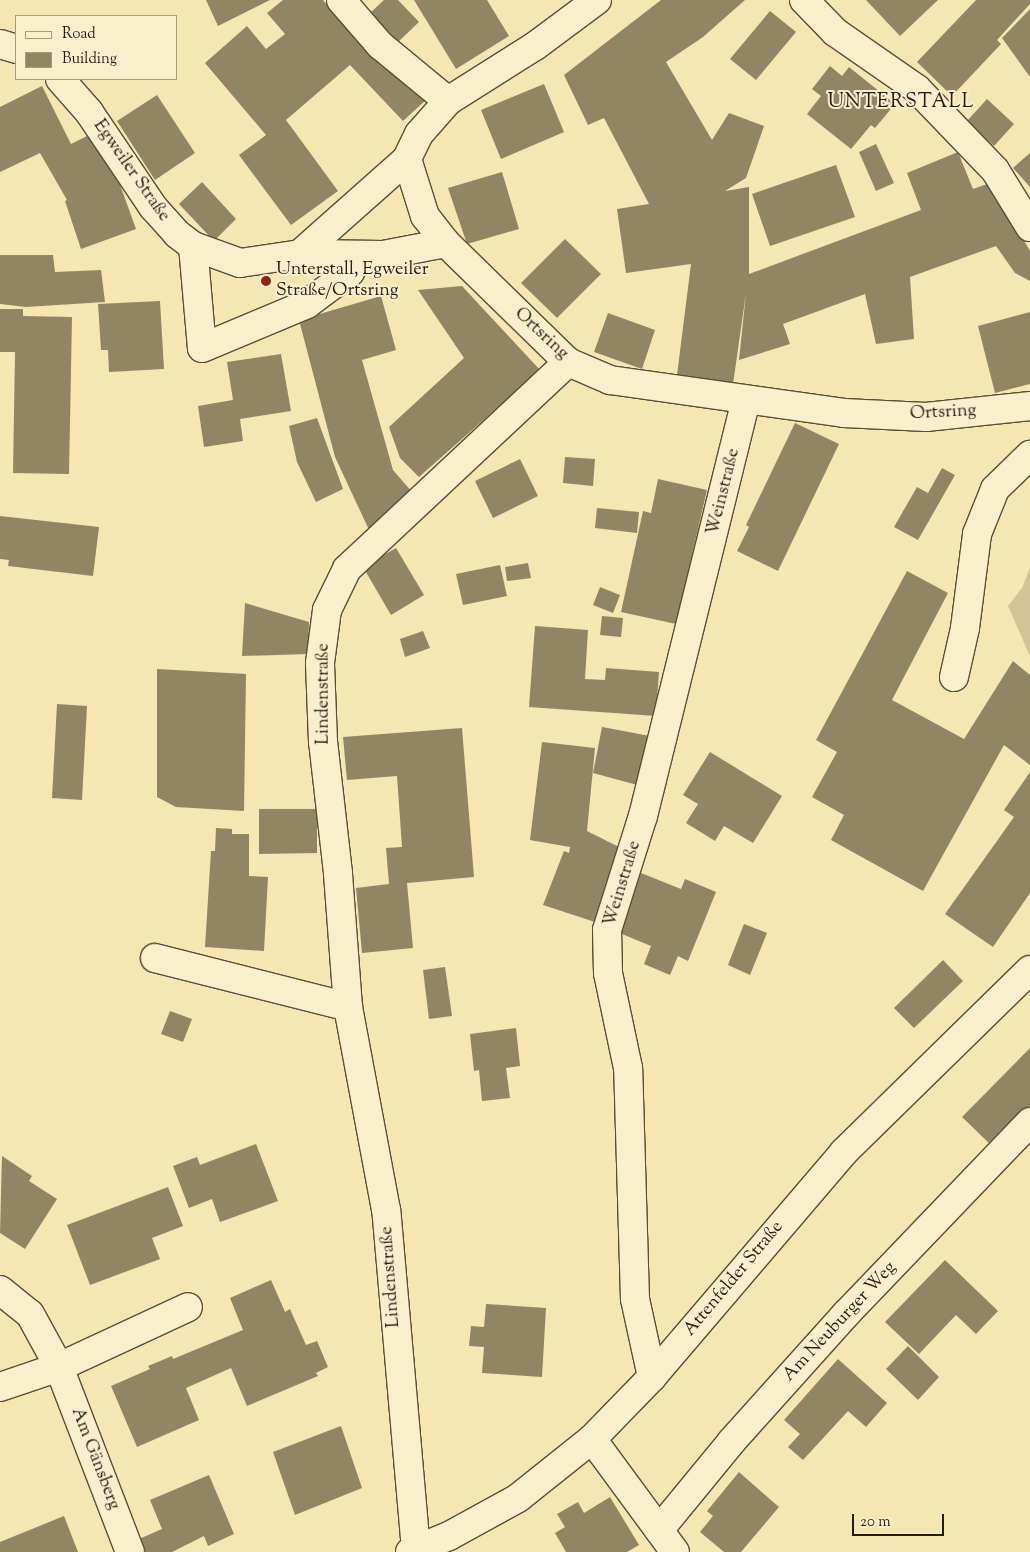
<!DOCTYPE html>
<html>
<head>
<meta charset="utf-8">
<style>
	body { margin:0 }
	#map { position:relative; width:1030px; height:1552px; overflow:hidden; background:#f6e6b2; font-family:"Sorts Mill Goudy",serif }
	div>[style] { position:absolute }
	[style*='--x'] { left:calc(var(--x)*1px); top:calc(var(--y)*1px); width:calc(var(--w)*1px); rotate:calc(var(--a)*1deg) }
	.green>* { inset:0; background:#d3c497 }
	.building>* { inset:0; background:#928566 }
	.roads { filter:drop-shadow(1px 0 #5a4e3b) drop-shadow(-1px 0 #5a4e3b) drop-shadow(0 1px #5a4e3b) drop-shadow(0 -1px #5a4e3b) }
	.minor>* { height:28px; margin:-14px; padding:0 14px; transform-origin:14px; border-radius:14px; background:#f9efcd }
	.dots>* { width:14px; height:14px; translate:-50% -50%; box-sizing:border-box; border:2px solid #f9efcd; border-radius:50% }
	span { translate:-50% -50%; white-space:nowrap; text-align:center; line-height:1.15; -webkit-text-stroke:4px #f9efcd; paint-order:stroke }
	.street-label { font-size:18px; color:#261c13 }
	.poi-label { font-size:18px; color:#261c13 }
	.left { translate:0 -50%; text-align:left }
	.quarter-label { font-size:20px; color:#261c13; letter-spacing:1px }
	.legend { position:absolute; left:15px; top:15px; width:162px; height:65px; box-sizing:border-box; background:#f9efcd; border:1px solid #a59b83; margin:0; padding:6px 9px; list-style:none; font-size:15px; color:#261c13 }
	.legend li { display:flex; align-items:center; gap:10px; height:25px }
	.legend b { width:25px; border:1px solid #a59b83 }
	.scale { position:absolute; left:852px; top:1514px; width:92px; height:22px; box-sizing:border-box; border:2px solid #261c13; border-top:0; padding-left:6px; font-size:15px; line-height:18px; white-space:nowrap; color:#261c13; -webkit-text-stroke:4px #f9efcd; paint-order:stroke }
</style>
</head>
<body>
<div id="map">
	<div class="green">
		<i style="clip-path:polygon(1030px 568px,1030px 656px,1008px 606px,1022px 588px)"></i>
	</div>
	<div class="building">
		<i style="clip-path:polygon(206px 0,270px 0,218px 26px)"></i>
		<i style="clip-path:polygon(283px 0,323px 0,366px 51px,370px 47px,426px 100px,403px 121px,350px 65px,286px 120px,338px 191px,291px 225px,239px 155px,266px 135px,205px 63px,247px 26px,266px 49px,285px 34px,267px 13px)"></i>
		<i style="clip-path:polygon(384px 0,398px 0,419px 22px,397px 43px,369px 14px)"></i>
		<i style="clip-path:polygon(414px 0,487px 0,509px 36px,456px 69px)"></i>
		<i style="clip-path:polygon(661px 0,745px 0,703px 37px,666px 62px,712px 140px,729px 113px,764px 126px,746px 178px,725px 191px,749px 187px,749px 274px,921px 210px,907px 173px,958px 152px,973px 189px,990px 183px,1030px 251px,1030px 281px,1015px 273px,996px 246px,910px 277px,914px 339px,876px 344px,865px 294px,783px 324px,790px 344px,739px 360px,746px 293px,733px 384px,677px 375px,691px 264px,626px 273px,617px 209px,649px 204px,604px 118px,588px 125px,564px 75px)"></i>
		<i style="clip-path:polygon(866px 0,938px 0,900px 36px)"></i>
		<i style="clip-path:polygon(976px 0,1030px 0,1030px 4px,997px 40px,1001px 44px,952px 96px,917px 62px)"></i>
		<i style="clip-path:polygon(1030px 9px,1030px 77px,1002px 38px)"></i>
		<i style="clip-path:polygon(770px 11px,796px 32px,756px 80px,730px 59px)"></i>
		<i style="clip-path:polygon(830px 66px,842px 76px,849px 67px,895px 104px,875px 128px,871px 125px,851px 149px,807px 114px,821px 96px,812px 89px)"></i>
		<i style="clip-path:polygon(544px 84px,564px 132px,501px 159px,481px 110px)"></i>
		<i style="clip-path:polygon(42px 86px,71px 144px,89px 135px,119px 182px,136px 229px,81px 249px,65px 201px,67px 200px,40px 153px,0 172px,0 107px)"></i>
		<i style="clip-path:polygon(157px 95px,195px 153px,155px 180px,117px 121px)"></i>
		<i style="clip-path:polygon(987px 99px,1014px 124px,994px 146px,967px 121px)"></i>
		<i style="clip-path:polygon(876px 144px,894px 183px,876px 191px,859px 152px)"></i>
		<i style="clip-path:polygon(1030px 153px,1030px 187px,1013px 168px)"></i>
		<i style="clip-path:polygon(836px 165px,855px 217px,770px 246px,752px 194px)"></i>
		<i style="clip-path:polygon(502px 172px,519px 229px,467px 244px,448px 188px)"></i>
		<i style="clip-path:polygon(202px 182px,236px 219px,214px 241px,179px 204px)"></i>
		<i style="clip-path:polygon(565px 239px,601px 274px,557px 318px,521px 283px)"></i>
		<i style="clip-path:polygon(0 255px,53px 255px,55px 272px,101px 270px,105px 302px,26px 307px,0 304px)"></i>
		<i style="clip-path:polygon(462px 286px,540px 370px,419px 477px,400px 458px,389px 427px,464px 358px,418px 290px)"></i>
		<i style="clip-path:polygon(381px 296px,396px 350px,362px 360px,393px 470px,412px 492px,370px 532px,335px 457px,299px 320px)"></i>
		<i style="clip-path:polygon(160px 301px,164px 369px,109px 372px,108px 350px,101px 350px,98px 304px)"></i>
		<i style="clip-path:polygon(0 309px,23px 309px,23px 316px,72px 317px,69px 474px,13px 473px,15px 352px,0 352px)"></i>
		<i style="clip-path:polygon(1030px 312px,1030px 384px,995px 393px,978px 326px)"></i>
		<i style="clip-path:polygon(608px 313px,655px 330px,642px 369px,594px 352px)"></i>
		<i style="clip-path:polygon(281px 354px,291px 411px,240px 419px,243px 441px,204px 447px,198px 406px,233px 400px,227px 362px)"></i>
		<i style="clip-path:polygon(317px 418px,343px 489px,316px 502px,297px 462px,289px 426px)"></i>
		<i style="clip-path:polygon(795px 423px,839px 444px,778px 571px,737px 551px,749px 527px,746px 525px)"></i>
		<i style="clip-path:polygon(565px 457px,595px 459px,593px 486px,563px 483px)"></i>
		<i style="clip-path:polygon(520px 459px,538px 496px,493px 518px,475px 481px)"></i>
		<i style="clip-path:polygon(942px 468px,955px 475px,918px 540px,894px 527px,917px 487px,928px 493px)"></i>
		<i style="clip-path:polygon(658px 479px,707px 490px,676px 624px,621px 612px,643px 511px,651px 513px)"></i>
		<i style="clip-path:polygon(597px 508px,639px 512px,637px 533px,595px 528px)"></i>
		<i style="clip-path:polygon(0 516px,99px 527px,93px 576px,8px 566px,9px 560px,0 559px)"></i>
		<i style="clip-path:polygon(396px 548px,424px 595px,391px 615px,363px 567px)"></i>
		<i style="clip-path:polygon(528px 563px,531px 578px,507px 581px,505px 567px)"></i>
		<i style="clip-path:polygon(500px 565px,507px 596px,463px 605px,456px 574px)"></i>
		<i style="clip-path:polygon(907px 571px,948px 593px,892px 700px,964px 739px,1013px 661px,1030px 675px,1030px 765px,1004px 745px,923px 891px,831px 840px,844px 815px,812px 797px,837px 752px,816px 740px)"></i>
		<i style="clip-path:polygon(600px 587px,620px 595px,613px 613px,593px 605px)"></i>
		<i style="clip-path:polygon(245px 603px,309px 622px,308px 654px,242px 656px)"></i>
		<i style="clip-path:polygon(602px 616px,623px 618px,621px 637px,600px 635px)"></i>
		<i style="clip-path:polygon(535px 626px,588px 630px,585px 679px,605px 680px,606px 668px,659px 672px,656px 716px,529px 707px)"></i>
		<i style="clip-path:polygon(423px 631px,430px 648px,405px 657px,400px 639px)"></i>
		<i style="clip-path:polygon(157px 669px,246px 674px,244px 811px,176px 807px,157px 797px)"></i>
		<i style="clip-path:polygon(57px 704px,87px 706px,82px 800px,52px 798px)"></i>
		<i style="clip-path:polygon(602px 727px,650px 736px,641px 786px,593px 773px)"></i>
		<i style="clip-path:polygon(462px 728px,474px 877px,407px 883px,413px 948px,362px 953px,356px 888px,389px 884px,386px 848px,402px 847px,397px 776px,347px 780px,343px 737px)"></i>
		<i style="clip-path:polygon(542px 742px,595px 748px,587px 831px,621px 848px,595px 922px,543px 905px,564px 851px,569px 853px,570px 847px,530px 840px)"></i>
		<i style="clip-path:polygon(710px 752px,782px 796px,753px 843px,724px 826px,715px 841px,686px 823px,698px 804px,683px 795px)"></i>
		<i style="clip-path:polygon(1030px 772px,1030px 893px,993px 947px,945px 914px,1014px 817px,1004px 810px)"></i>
		<i style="clip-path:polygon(259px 809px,317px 809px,317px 853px,259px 854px)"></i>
		<i style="clip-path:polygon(216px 828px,232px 829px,232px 834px,249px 834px,249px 876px,268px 877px,264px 951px,205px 947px,211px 851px,215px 851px)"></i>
		<i style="clip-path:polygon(641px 873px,681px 889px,685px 879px,716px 892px,688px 961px,678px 956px,670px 975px,644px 964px,651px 946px,617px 932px)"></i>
		<i style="clip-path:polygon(744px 924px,767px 933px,750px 975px,728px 965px)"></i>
		<i style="clip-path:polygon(943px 960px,963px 981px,914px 1028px,894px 1008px)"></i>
		<i style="clip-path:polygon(445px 967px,452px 1016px,429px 1019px,423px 970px)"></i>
		<i style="clip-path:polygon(170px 1011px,192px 1019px,183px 1042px,161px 1034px)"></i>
		<i style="clip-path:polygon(516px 1028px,520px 1066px,506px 1068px,510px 1098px,482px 1101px,479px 1070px,474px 1071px,470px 1034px)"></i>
		<i style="clip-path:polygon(1030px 1048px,1030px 1108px,992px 1146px,962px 1117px)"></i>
		<i style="clip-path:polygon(256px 1144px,278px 1201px,220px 1222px,212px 1199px,189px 1208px,173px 1166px,197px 1157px,200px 1165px)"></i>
		<i style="clip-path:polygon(2px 1156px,32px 1176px,29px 1181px,57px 1199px,25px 1249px,0 1233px)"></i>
		<i style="clip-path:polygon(168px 1187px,183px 1226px,152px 1238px,160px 1259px,90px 1285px,67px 1225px)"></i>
		<i style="clip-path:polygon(945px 1260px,998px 1311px,976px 1334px,956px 1315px,919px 1354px,885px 1322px)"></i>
		<i style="clip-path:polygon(271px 1280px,285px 1312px,290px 1309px,306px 1345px,317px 1341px,328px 1367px,316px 1373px,318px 1376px,247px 1406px,231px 1368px,186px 1388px,199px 1420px,137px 1447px,111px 1386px,150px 1369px,148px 1366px,172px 1356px,173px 1359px,243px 1330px,230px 1298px)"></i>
		<i style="clip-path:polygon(486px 1304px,546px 1308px,542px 1377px,482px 1373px,484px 1347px,469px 1346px,471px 1326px,484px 1327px)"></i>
		<i style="clip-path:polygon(908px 1346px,939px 1377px,918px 1400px,886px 1369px)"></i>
		<i style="clip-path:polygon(838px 1359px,887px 1403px,866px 1427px,848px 1411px,803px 1460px,788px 1447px,800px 1434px,784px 1420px)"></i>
		<i style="clip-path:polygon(341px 1426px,362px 1488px,295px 1515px,273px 1452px)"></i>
		<i style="clip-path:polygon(739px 1472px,779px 1507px,741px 1552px,724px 1552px,700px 1532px,713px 1516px,707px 1511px)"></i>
		<i style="clip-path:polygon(209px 1475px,234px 1534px,208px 1546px,204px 1536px,172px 1552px,145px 1552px,139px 1539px,162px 1529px,150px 1500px)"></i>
		<i style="clip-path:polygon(610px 1497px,639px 1545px,627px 1552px,566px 1552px,555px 1533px,565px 1527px,557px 1514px,578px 1502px,584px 1513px)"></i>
		<i style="clip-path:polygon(64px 1516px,78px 1552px,0 1552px,0 1542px)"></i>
	</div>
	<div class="roads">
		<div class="minor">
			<i style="--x:341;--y:0;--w:60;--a:49.1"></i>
			<i style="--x:380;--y:45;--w:88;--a:39.5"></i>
			<i style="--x:597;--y:0;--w:77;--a:143.4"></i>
			<i style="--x:535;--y:46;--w:103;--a:147.7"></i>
			<i style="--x:448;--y:101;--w:44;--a:131.3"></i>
			<i style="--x:419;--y:134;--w:28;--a:116"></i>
			<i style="--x:407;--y:159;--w:60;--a:72.5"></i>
			<i style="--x:425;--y:216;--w:34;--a:52"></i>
			<i style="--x:446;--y:243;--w:170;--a:44.3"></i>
			<i style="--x:568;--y:362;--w:46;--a:23.2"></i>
			<i style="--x:610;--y:380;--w:236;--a:8"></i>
			<i style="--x:844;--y:413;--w:82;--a:2.8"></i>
			<i style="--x:926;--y:417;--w:105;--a:-6"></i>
			<i style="--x:804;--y:0;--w:45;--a:45.9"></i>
			<i style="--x:835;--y:32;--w:100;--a:34.8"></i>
			<i style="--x:917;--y:89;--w:112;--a:46.1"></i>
			<i style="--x:995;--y:170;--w:67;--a:58.4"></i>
			<i style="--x:0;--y:44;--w:17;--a:17"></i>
			<i style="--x:60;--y:79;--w:44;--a:48.7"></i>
			<i style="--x:89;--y:112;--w:115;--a:56"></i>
			<i style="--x:153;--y:207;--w:36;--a:48"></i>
			<i style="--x:177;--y:234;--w:20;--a:37"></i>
			<i style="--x:193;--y:246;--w:50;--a:19.9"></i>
			<i style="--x:240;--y:263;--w:61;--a:-8.5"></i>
			<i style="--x:300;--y:254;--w:83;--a:0.7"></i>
			<i style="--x:383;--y:255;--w:64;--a:-10.8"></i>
			<i style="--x:193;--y:246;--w:102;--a:85"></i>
			<i style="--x:202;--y:348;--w:114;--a:-22.7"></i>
			<i style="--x:307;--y:304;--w:54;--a:-36.7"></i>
			<i style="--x:350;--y:272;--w:18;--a:-68"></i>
			<i style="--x:300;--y:254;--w:143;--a:-41.6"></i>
			<i style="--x:954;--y:677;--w:50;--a:-77.3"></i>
			<i style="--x:965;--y:628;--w:95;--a:-82.7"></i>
			<i style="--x:977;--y:534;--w:48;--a:-68.2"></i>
			<i style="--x:995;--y:489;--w:49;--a:-44.2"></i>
			<i style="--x:155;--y:958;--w:199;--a:14.2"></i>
			<i style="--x:0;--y:1290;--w:38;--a:39"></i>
			<i style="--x:30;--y:1314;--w:60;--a:61.3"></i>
			<i style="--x:59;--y:1367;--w:142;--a:-24.9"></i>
			<i style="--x:652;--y:1377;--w:80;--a:-102.3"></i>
			<i style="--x:635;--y:1299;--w:231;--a:-91.7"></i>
			<i style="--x:628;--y:1068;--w:97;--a:-101.9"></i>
			<i style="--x:608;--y:973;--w:43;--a:-91.3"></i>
			<i style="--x:607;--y:930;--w:120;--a:-72.5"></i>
			<i style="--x:643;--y:816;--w:429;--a:-76.1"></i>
			<i style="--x:0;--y:1387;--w:62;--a:-18.7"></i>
			<i style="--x:59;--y:1367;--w:198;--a:69"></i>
			<i style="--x:592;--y:1439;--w:140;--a:53.7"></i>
			<i style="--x:659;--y:1530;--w:115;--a:-50.6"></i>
			<i style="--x:732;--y:1441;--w:171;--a:-48.1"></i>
			<i style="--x:846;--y:1314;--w:266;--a:-46.2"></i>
			<i style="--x:416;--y:1550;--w:341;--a:-95"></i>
			<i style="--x:386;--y:1210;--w:207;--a:-100.6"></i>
			<i style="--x:348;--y:1007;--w:134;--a:-94.3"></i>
			<i style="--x:338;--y:873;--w:132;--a:-96.5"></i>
			<i style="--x:323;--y:742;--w:79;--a:-92.2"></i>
			<i style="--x:320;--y:663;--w:53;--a:-82.5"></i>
			<i style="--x:327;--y:610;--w:46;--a:-64"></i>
			<i style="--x:347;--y:569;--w:303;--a:-43.1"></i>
			<i style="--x:410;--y:1552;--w:42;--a:-22.3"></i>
			<i style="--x:449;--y:1536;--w:79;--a:-28.8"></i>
			<i style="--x:518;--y:1498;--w:95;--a:-38.6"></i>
			<i style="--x:592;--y:1439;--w:86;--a:-45.9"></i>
			<i style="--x:652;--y:1377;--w:296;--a:-49.5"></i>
			<i style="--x:844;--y:1152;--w:260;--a:-44.4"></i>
		</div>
	</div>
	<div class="dots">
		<i style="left:266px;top:281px;background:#8f2418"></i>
	</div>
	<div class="street-label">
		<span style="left:131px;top:171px;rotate:55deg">Egweiler Straße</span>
		<span style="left:541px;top:334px;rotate:43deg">Ortsring</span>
		<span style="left:943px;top:413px;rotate:-3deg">Ortsring</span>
		<span style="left:724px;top:492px;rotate:-76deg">Weinstraße</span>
		<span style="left:324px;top:694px;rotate:-90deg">Lindenstraße</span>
		<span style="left:623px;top:884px;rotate:-73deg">Weinstraße</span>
		<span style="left:391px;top:1277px;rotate:-94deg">Lindenstraße</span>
		<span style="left:734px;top:1279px;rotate:-50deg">Attenfelder Straße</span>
		<span style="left:840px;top:1322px;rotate:-47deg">Am Neuburger Weg</span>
		<span style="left:95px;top:1459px;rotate:69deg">Am Gänsberg</span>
	</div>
	<div class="poi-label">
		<span class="left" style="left:276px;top:281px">Unterstall, Egweiler<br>Straße/Ortsring</span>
	</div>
	<div class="quarter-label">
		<span style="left:901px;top:102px">UNTERSTALL</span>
	</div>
	<ul class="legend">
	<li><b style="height:6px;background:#f9efcd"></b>Road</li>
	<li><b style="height:14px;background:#928566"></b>Building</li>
	</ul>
	<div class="scale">20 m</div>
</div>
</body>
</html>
